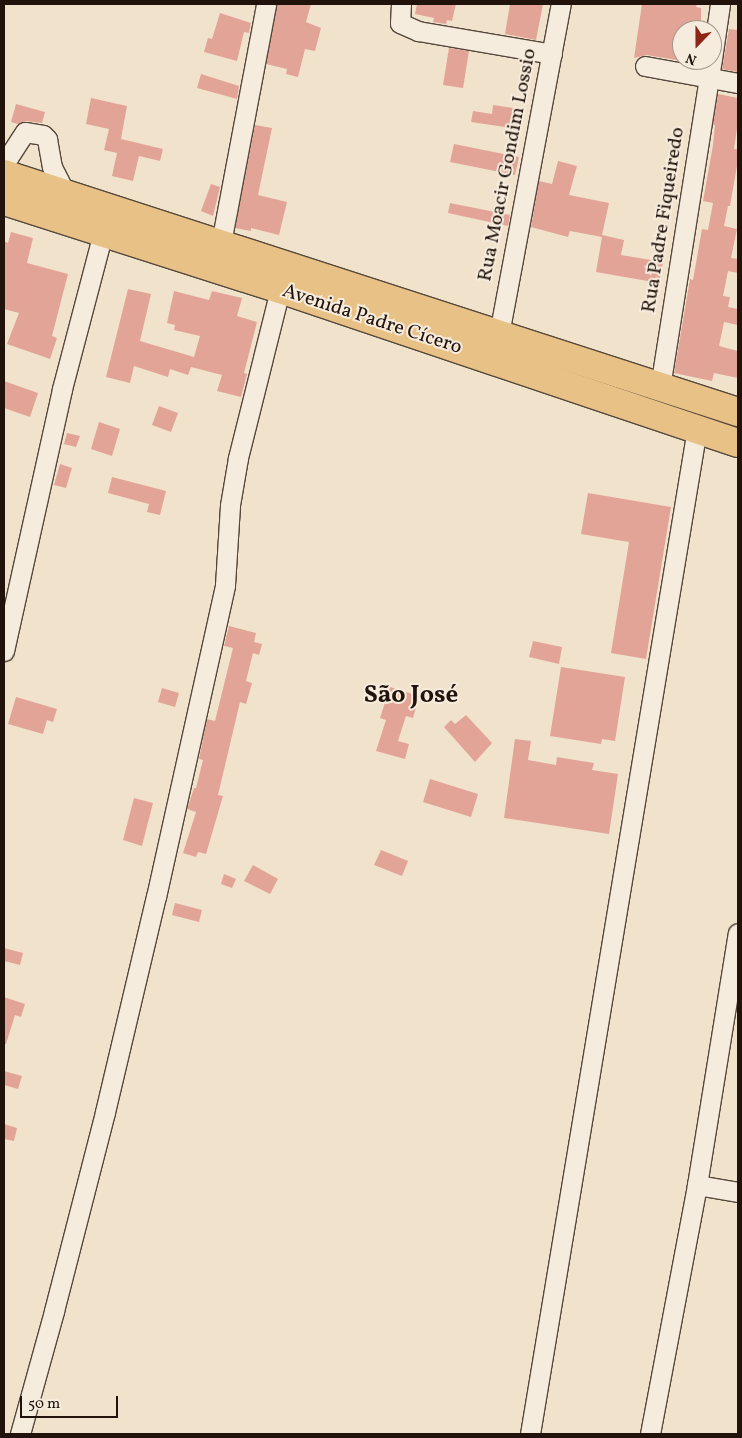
<!DOCTYPE html>
<html>
<head>
<meta charset="utf-8">
<style>
	body { margin:0 }
	#map { position:relative; width:742px; height:1438px; overflow:hidden; background:#f1e2cb; font-family:Vollkorn,serif }
	div>[style] { position:absolute }
	[style*='--x'] { left:calc(var(--x)*1px); top:calc(var(--y)*1px); width:calc(var(--w)*1px); rotate:calc(var(--a)*1deg) }
	.building>* { inset:0; background:#e3a498 }
	.roads { filter:drop-shadow(1px 0 #55473b) drop-shadow(-1px 0 #55473b) drop-shadow(0 1px #55473b) drop-shadow(0 -1px #55473b) }
	.minor>* { height:19px; margin:-9.5px; padding:0 9.5px; transform-origin:9.5px; border-radius:9.5px; background:#f6ecdd }
	.highway>* { height:28px; margin:-14px; padding:0 14px; transform-origin:14px; border-radius:14px; background:#e8c186 }
	span { translate:-50% -50%; white-space:nowrap; text-align:center; line-height:1.15; -webkit-text-stroke:4px #f6ecdd; paint-order:stroke }
	.street-label { font-size:20px; color:#21130b }
	.district-label { font-size:25px; color:#21130b; font-weight:700 }
	.frame { position:absolute; inset:0; border:5px solid #21130b; pointer-events:none }
	.north { position:absolute; left:672px; top:20px; width:50px; height:50px; box-sizing:border-box; background:#f6ecdd; border:1px solid #a19589; border-radius:50%; rotate:202deg; font-size:14px; font-weight:700; line-height:20px; text-align:center; color:#21130b }
	.north::after { content:''; display:block; margin:auto; width:18px; height:22px; background:#8f2418; clip-path:polygon(50% 0,100% 100%,50% 72%,0 100%) }
	.scale { position:absolute; left:20px; top:1396px; width:98px; height:22px; box-sizing:border-box; border:2px solid #21130b; border-top:0; padding-left:6px; font-size:15px; line-height:18px; white-space:nowrap; color:#21130b; -webkit-text-stroke:4px #f6ecdd; paint-order:stroke }
</style>
</head>
<body>
<div id="map">
	<div class="building">
		<i style="clip-path:polygon(277px 4px,311px 4px,306px 22px,321px 28px,315px 51px,305px 49px,298px 77px,286px 74px,287px 69px,266px 64px)"></i>
		<i style="clip-path:polygon(417px 4px,456px 4px,452px 21px,447px 20px,446px 24px,433px 22px,434px 18px,415px 14px)"></i>
		<i style="clip-path:polygon(510px 4px,543px 4px,536px 40px,505px 34px)"></i>
		<i style="clip-path:polygon(642px 4px,697px 4px,696px 7px,701px 8px,701px 30px,682px 30px,682px 61px,647px 55px,634px 58px)"></i>
		<i style="clip-path:polygon(220px 13px,251px 23px,249px 33px,244px 32px,237px 61px,204px 52px,208px 38px,212px 39px)"></i>
		<i style="clip-path:polygon(729px 29px,738px 30px,738px 72px,722px 69px)"></i>
		<i style="clip-path:polygon(449px 48px,469px 51px,463px 88px,443px 85px)"></i>
		<i style="clip-path:polygon(201px 74px,239px 86px,237px 99px,197px 88px)"></i>
		<i style="clip-path:polygon(718px 94px,738px 98px,738px 122px,734px 149px,738px 149px,738px 160px,730px 206px,728px 206px,724px 226px,737px 229px,731px 258px,738px 259px,738px 273px,728px 271px,723px 296px,730px 297px,728px 307px,738px 309px,738px 325px,724px 322px,719px 346px,738px 351px,738px 378px,714px 373px,712px 381px,674px 373px,690px 279px,693px 280px,702px 229px,708px 230px,713px 203px,703px 201px,713px 145px,715px 125px,713px 125px)"></i>
		<i style="clip-path:polygon(91px 98px,127px 106px,121px 139px,163px 149px,160px 161px,139px 156px,133px 181px,112px 176px,117px 153px,104px 150px,109px 129px,86px 124px)"></i>
		<i style="clip-path:polygon(16px 104px,45px 112px,42px 123px,27px 121px,18px 124px,11px 122px)"></i>
		<i style="clip-path:polygon(493px 105px,521px 109px,518px 129px,471px 122px,473px 111px,492px 114px)"></i>
		<i style="clip-path:polygon(255px 125px,272px 128px,258px 195px,287px 202px,279px 235px,251px 228px,251px 231px,235px 228px)"></i>
		<i style="clip-path:polygon(454px 144px,519px 157px,515px 175px,450px 162px)"></i>
		<i style="clip-path:polygon(558px 161px,577px 166px,569px 195px,609px 203px,602px 235px,624px 240px,621px 255px,663px 262px,659px 283px,596px 272px,602px 237px,570px 231px,568px 237px,531px 227px,539px 181px,552px 184px)"></i>
		<i style="clip-path:polygon(211px 184px,220px 187px,213px 216px,201px 211px)"></i>
		<i style="clip-path:polygon(450px 203px,510px 215px,508px 226px,448px 213px)"></i>
		<i style="clip-path:polygon(11px 232px,33px 238px,27px 263px,68px 274px,52px 336px,57px 338px,50px 359px,7px 344px,19px 313px,4px 309px,4px 241px,8px 243px)"></i>
		<i style="clip-path:polygon(128px 289px,151px 294px,140px 341px,194px 357px,200px 336px,174px 330px,175px 325px,167px 323px,174px 291px,209px 300px,212px 291px,242px 298px,237px 316px,257px 322px,244px 373px,247px 374px,241px 397px,217px 391px,222px 375px,191px 367px,188px 375px,170px 369px,168px 377px,134px 366px,130px 383px,106px 377px)"></i>
		<i style="clip-path:polygon(4px 381px,38px 393px,30px 417px,4px 408px)"></i>
		<i style="clip-path:polygon(159px 406px,178px 413px,171px 432px,152px 425px)"></i>
		<i style="clip-path:polygon(99px 422px,120px 429px,112px 456px,91px 449px)"></i>
		<i style="clip-path:polygon(67px 433px,80px 436px,76px 447px,64px 444px)"></i>
		<i style="clip-path:polygon(60px 464px,72px 468px,66px 488px,54px 485px)"></i>
		<i style="clip-path:polygon(112px 477px,166px 491px,160px 515px,147px 512px,149px 504px,108px 493px)"></i>
		<i style="clip-path:polygon(588px 493px,671px 507px,646px 659px,611px 653px,629px 542px,581px 534px)"></i>
		<i style="clip-path:polygon(229px 626px,256px 633px,254px 642px,262px 644px,259px 655px,253px 653px,246px 681px,252px 683px,246px 704px,240px 702px,218px 795px,223px 796px,206px 854px,198px 852px,196px 857px,183px 853px,196px 812px,187px 809px,194px 788px,196px 788px,203px 760px,199px 759px,207px 719px,215px 721px,233px 648px,224px 646px)"></i>
		<i style="clip-path:polygon(533px 641px,562px 647px,559px 664px,529px 657px)"></i>
		<i style="clip-path:polygon(561px 667px,625px 677px,615px 741px,602px 739px,601px 744px,550px 736px)"></i>
		<i style="clip-path:polygon(390px 687px,419px 696px,413px 718px,406px 716px,398px 741px,409px 744px,405px 759px,376px 751px,386px 720px,380px 718px)"></i>
		<i style="clip-path:polygon(162px 688px,179px 693px,175px 707px,158px 702px)"></i>
		<i style="clip-path:polygon(16px 697px,57px 709px,53px 722px,47px 720px,43px 734px,8px 724px)"></i>
		<i style="clip-path:polygon(466px 715px,492px 743px,475px 762px,444px 727px,451px 720px,455px 724px)"></i>
		<i style="clip-path:polygon(515px 739px,531px 741px,528px 760px,556px 765px,557px 757px,575px 760px,594px 763px,592px 770px,618px 774px,609px 834px,504px 818px)"></i>
		<i style="clip-path:polygon(430px 779px,478px 794px,471px 817px,423px 802px)"></i>
		<i style="clip-path:polygon(134px 798px,153px 803px,142px 846px,123px 840px)"></i>
		<i style="clip-path:polygon(381px 850px,408px 861px,402px 876px,374px 865px)"></i>
		<i style="clip-path:polygon(253px 865px,278px 879px,270px 894px,244px 881px)"></i>
		<i style="clip-path:polygon(224px 874px,236px 879px,232px 888px,221px 884px)"></i>
		<i style="clip-path:polygon(175px 903px,202px 910px,199px 922px,172px 915px)"></i>
		<i style="clip-path:polygon(4px 948px,23px 953px,20px 965px,4px 961px)"></i>
		<i style="clip-path:polygon(4px 997px,25px 1004px,21px 1017px,15px 1015px,6px 1044px,4px 1044px)"></i>
		<i style="clip-path:polygon(4px 1071px,22px 1076px,18px 1089px,4px 1085px)"></i>
		<i style="clip-path:polygon(4px 1124px,17px 1128px,14px 1141px,4px 1139px)"></i>
	</div>
	<div class="roads">
		<div class="minor">
			<i style="--x:401;--y:4;--w:19;--a:93"></i>
			<i style="--x:400;--y:23;--w:20;--a:24"></i>
			<i style="--x:418;--y:31;--w:136;--a:9.7"></i>
			<i style="--x:712;--y:59;--w:56;--a:-81.7"></i>
			<i style="--x:645;--y:66;--w:95;--a:10.4"></i>
			<i style="--x:4;--y:164;--w:38;--a:-57"></i>
			<i style="--x:25;--y:132;--w:18;--a:9"></i>
			<i style="--x:43;--y:135;--w:6;--a:45"></i>
			<i style="--x:47;--y:139;--w:28;--a:80"></i>
			<i style="--x:52;--y:167;--w:29;--a:63"></i>
			<i style="--x:221;--y:243;--w:243;--a:-79.3"></i>
			<i style="--x:499;--y:334;--w:336;--a:-79.4"></i>
			<i style="--x:660;--y:387;--w:331;--a:-81"></i>
			<i style="--x:4;--y:651;--w:268;--a:-77.5"></i>
			<i style="--x:62;--y:389;--w:161;--a:-75.3"></i>
			<i style="--x:697;--y:1185;--w:42;--a:9.7"></i>
			<i style="--x:20;--y:1434;--w:128;--a:-74.5"></i>
			<i style="--x:54;--y:1311;--w:205;--a:-75.6"></i>
			<i style="--x:105;--y:1112;--w:221;--a:-76.7"></i>
			<i style="--x:156;--y:897;--w:320;--a:-77.5"></i>
			<i style="--x:225;--y:585;--w:80;--a:-86.4"></i>
			<i style="--x:230;--y:505;--w:48;--a:-80.3"></i>
			<i style="--x:238;--y:458;--w:174;--a:-76"></i>
			<i style="--x:530;--y:1434;--w:1019;--a:-80.57"></i>
			<i style="--x:650;--y:1434;--w:253;--a:-79.3"></i>
			<i style="--x:697;--y:1185;--w:255;--a:-80.8"></i>
		</div>
		<div class="highway">
			<i style="--x:4;--y:174;--w:772;--a:17.97"></i>
			<i style="--x:4;--y:201;--w:290;--a:17.7"></i>
			<i style="--x:280;--y:289;--w:483;--a:18.6"></i>
		</div>
	</div>
	<div class="street-label">
		<span style="left:508px;top:165px;rotate:-79deg">Rua Moacir Gondim Lossio</span>
		<span style="left:664px;top:220px;rotate:-81deg">Rua Padre Fiqueiredo</span>
		<span style="left:372px;top:320px;rotate:18deg">Avenida Padre Cícero</span>
	</div>
	<div class="district-label">
		<span style="left:411px;top:696px">São José</span>
	</div>
	<div class="frame"></div>
	<div class="north">N</div>
	<div class="scale">50 m</div>
</div>
</body>
</html>
